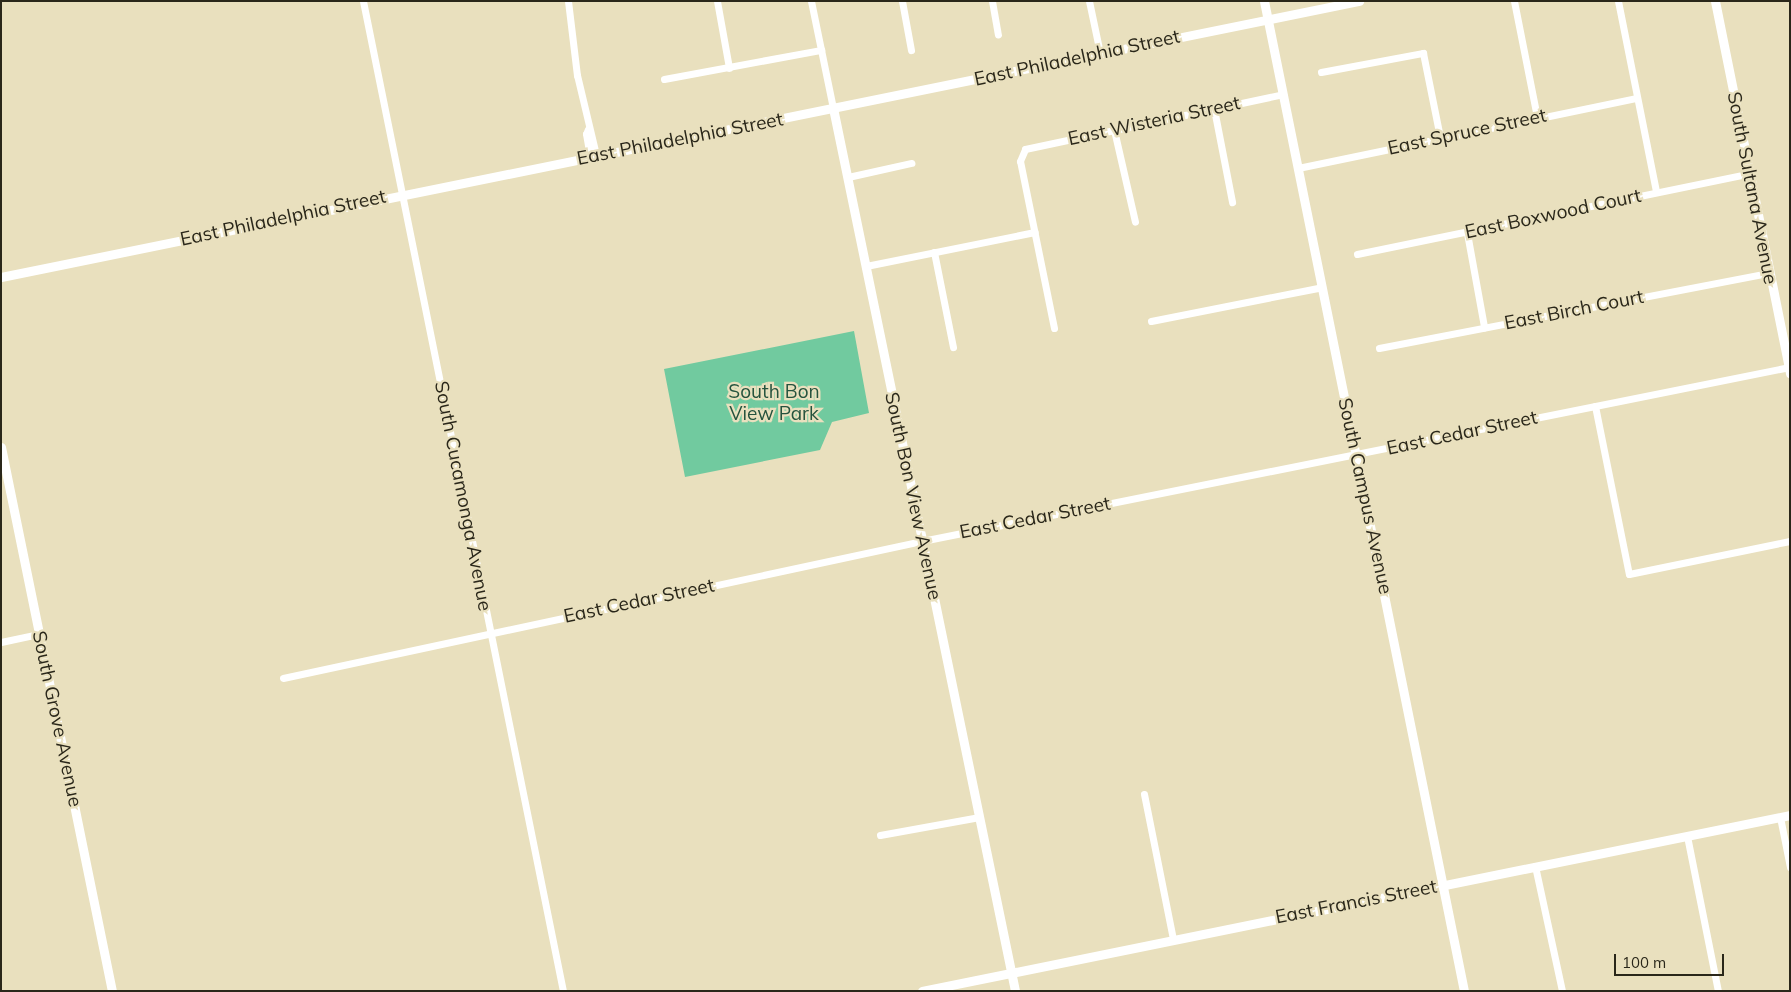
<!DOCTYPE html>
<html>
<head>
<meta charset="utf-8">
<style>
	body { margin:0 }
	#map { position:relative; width:1791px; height:992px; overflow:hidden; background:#e9e0be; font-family:Mulish,sans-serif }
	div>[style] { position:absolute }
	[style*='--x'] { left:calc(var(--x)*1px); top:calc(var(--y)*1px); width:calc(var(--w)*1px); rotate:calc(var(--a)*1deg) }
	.green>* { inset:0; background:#71ca9f }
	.minor>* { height:7px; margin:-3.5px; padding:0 3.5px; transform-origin:3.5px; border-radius:3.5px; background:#fff }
	.tertiary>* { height:9px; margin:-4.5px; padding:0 4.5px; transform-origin:4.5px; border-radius:4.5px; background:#fff }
	.secondary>* { height:9px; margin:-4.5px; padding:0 4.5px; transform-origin:4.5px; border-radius:4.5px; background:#fff }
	span { translate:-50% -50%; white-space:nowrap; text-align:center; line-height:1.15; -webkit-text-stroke:4.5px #e9e0be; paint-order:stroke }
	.street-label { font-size:19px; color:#2a271a }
	.park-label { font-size:19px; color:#25533e }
	.frame { position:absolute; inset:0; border:2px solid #2a271a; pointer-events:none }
	.scale { position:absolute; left:1614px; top:954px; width:110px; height:22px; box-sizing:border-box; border:2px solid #2a271a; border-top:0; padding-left:6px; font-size:15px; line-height:18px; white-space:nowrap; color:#2a271a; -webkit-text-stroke:4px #e9e0be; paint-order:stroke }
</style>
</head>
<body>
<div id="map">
	<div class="green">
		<i style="clip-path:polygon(854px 331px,869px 413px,832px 422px,820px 450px,685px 477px,664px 369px)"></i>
	</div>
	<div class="minor">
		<i style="--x:363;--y:1;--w:1010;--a:78.58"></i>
		<i style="--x:568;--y:1;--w:75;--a:83.1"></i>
		<i style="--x:577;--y:75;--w:82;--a:76.6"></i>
		<i style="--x:717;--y:1;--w:68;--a:79.8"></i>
		<i style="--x:811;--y:1;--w:109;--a:78.4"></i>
		<i style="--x:902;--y:1;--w:50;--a:79.6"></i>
		<i style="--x:992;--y:1;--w:34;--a:80"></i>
		<i style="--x:1089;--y:1;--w:53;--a:78.1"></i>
		<i style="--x:1514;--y:1;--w:118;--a:78.8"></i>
		<i style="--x:1618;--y:1;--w:194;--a:78.7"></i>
		<i style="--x:1321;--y:72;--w:104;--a:-10.6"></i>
		<i style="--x:1423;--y:53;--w:86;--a:78.6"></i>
		<i style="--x:664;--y:79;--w:160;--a:-10.5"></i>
		<i style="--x:1214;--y:109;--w:95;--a:79"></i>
		<i style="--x:588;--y:129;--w:5;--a:112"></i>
		<i style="--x:586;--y:134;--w:23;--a:80"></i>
		<i style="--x:1114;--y:130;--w:94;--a:77.1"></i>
		<i style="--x:1298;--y:168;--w:346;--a:-11.7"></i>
		<i style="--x:848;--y:177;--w:65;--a:-12.5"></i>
		<i style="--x:1467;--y:233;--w:96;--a:79.7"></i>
		<i style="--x:934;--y:252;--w:97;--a:78.7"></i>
		<i style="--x:1357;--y:254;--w:401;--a:-11.6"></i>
		<i style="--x:866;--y:266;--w:172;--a:-11.4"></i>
		<i style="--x:1151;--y:321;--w:174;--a:-11.2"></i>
		<i style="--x:1054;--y:328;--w:170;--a:-101.5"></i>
		<i style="--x:1020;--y:161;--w:13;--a:-67"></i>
		<i style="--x:1025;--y:149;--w:264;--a:-12"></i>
		<i style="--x:1379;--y:348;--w:397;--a:-10.9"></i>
		<i style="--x:1595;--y:406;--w:171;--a:78.6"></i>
		<i style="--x:1629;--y:574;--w:164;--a:-11.6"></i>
		<i style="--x:1;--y:642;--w:39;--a:-12"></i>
		<i style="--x:283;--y:678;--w:654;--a:-12.1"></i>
		<i style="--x:922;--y:541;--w:885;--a:-11.34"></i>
		<i style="--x:1144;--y:794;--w:148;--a:78.7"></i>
		<i style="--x:1780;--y:817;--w:51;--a:78.7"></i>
		<i style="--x:880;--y:835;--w:101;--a:-10.3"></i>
		<i style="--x:1687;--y:836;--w:158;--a:78.7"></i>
		<i style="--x:1535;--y:866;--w:128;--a:77.8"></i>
	</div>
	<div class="tertiary">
		<i style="--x:1264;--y:1;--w:1010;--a:78.58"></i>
		<i style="--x:1715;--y:1;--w:380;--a:78.6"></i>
		<i style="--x:833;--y:108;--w:902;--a:78.35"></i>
		<i style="--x:1;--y:277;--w:1386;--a:-11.49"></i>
		<i style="--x:922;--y:991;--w:886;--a:-11.46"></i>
	</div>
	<div class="secondary">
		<i style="--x:1;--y:447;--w:555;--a:78.47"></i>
	</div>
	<div class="street-label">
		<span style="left:1077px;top:58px;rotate:-12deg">East Philadelphia Street</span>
		<span style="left:1154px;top:121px;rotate:-12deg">East Wisteria Street</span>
		<span style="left:1467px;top:132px;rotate:-12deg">East Spruce Street</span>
		<span style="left:680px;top:139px;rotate:-11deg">East Philadelphia Street</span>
		<span style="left:1752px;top:188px;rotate:79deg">South Sultana Avenue</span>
		<span style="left:1553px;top:214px;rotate:-12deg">East Boxwood Court</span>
		<span style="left:283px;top:218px;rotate:-12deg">East Philadelphia Street</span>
		<span style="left:1574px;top:310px;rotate:-11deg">East Birch Court</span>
		<span style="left:1462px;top:433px;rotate:-12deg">East Cedar Street</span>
		<span style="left:463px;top:496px;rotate:79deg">South Cucamonga Avenue</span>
		<span style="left:913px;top:496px;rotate:78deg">South Bon View Avenue</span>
		<span style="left:1365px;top:496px;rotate:78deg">South Campus Avenue</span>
		<span style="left:1035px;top:518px;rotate:-11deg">East Cedar Street</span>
		<span style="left:639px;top:601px;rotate:-12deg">East Cedar Street</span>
		<span style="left:57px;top:719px;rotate:78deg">South Grove Avenue</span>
		<span style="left:1356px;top:902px;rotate:-11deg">East Francis Street</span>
	</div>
	<div class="park-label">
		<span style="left:774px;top:403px">South Bon<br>View Park</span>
	</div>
	<div class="frame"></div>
	<div class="scale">100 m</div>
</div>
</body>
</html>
